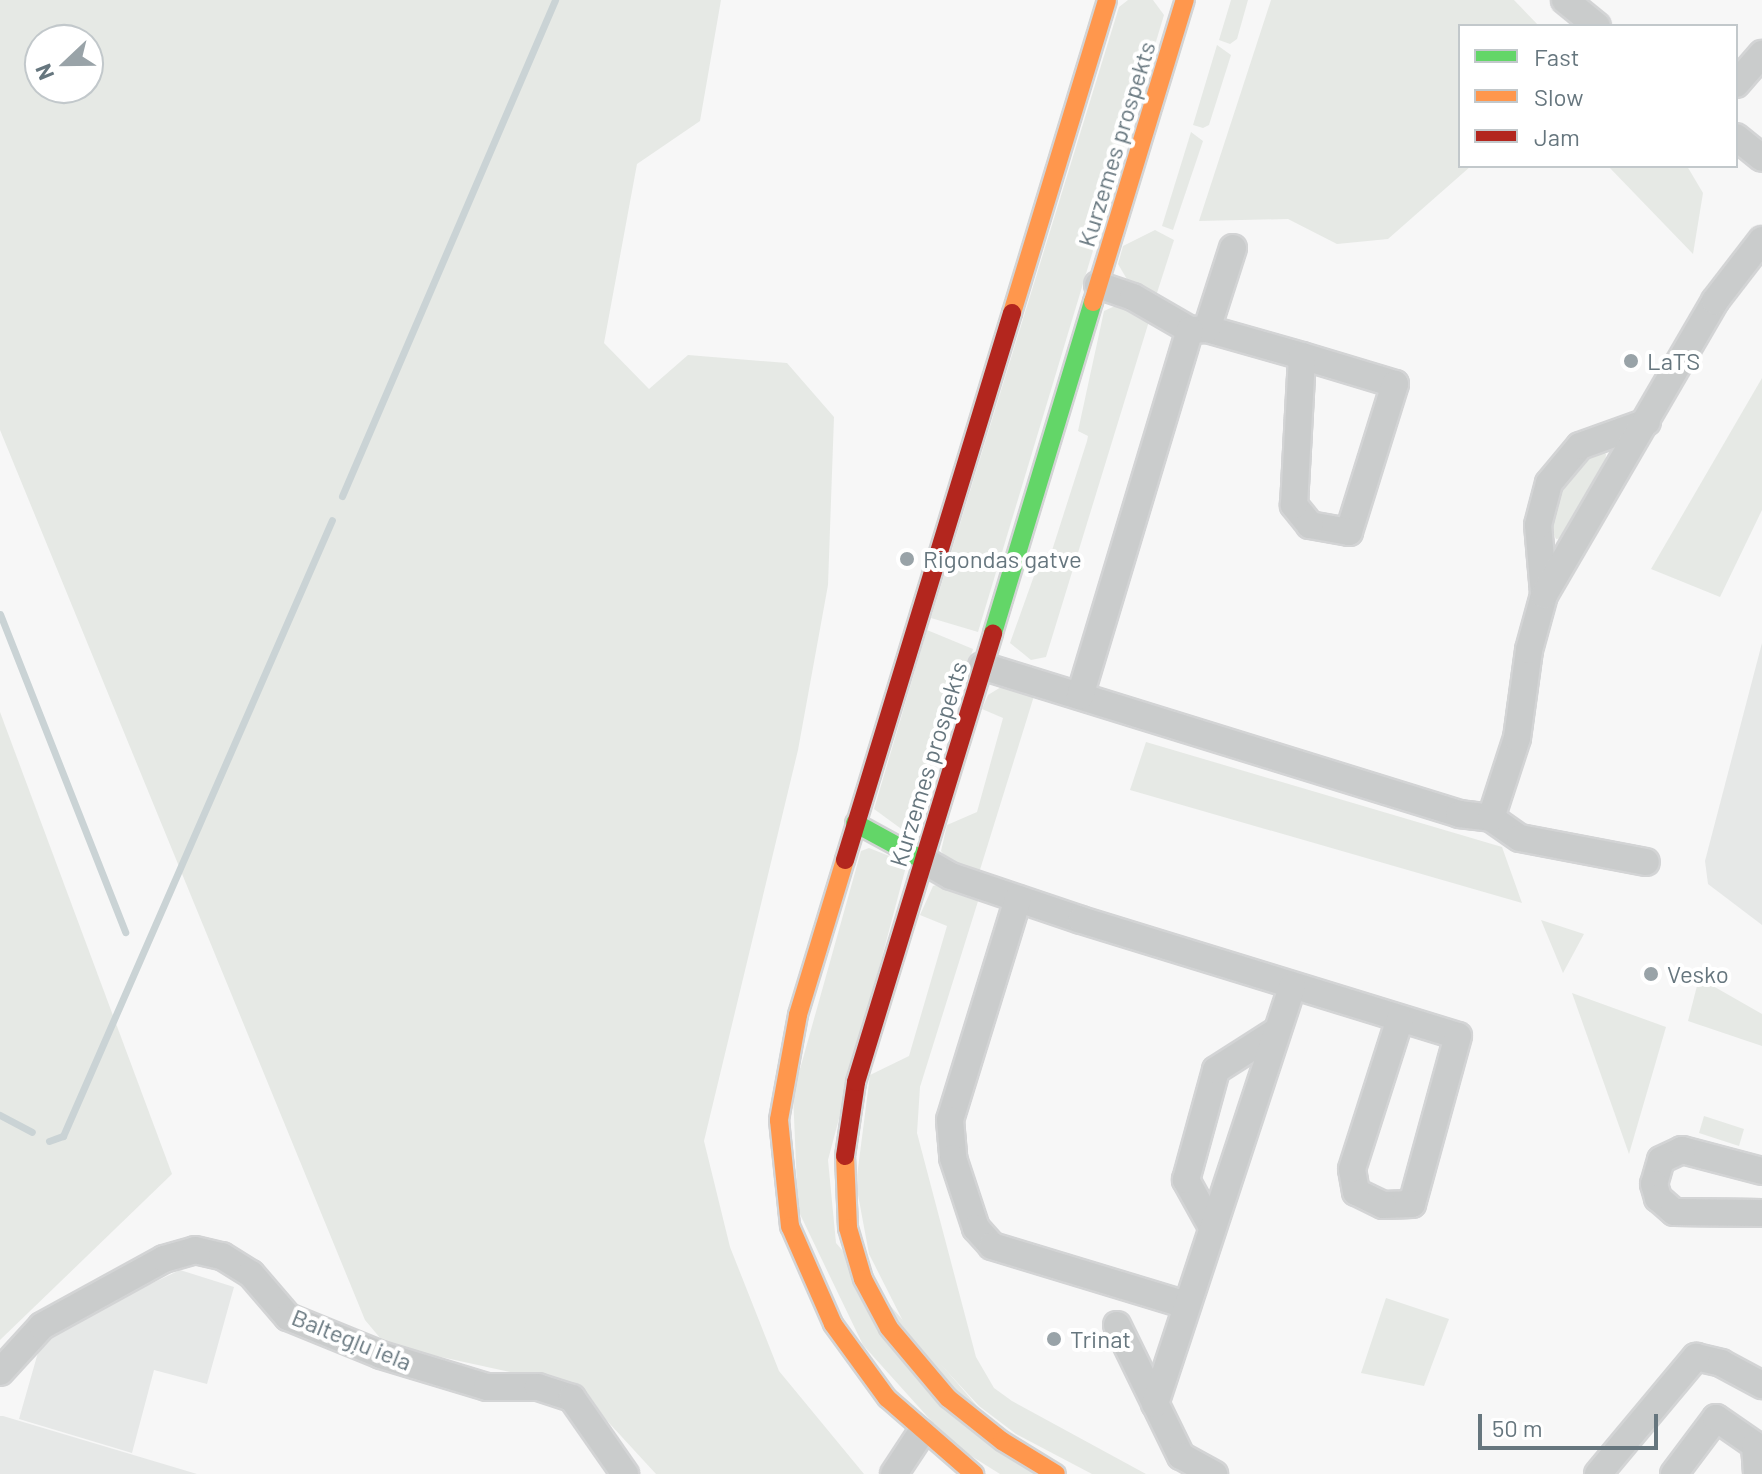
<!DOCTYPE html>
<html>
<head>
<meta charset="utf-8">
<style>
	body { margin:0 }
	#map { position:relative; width:1762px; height:1474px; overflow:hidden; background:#f7f7f7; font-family:Barlow,sans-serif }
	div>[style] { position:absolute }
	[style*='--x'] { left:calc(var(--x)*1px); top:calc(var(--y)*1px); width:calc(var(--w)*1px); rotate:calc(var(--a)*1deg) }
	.built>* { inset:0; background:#e6e8e7 }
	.green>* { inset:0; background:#e6e9e5 }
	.stream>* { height:7px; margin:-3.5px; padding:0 3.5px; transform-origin:3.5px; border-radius:3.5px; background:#cad3d5 }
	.roads { filter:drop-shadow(2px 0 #d3d4d5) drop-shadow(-2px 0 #d3d4d5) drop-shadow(0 2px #d3d4d5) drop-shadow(0 -2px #d3d4d5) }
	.street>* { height:26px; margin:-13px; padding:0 13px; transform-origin:13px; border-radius:13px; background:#cacccc }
	.fast>* { height:18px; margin:-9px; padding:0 9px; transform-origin:9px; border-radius:9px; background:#63d668 }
	.slow>* { height:18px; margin:-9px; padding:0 9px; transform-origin:9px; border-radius:9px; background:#ff974d }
	.jam>* { height:18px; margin:-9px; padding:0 9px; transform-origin:9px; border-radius:9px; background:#b3261e }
	.dots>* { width:22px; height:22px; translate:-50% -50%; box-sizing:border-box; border:4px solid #fff; border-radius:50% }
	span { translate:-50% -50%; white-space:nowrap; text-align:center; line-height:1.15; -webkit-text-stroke:8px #fff; paint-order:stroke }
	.street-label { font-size:24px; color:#66767e }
	.poi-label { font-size:24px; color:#66767e }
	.left { translate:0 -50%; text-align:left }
	.legend { position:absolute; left:1458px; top:24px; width:280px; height:144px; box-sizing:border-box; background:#fff; border:2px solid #c2c8cb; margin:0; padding:10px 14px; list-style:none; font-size:24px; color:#66767e }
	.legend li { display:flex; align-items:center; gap:16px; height:40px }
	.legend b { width:40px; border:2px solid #c2c8cb }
	.north { position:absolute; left:24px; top:24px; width:80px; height:80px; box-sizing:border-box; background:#fff; border:2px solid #c2c8cb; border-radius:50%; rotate:248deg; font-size:22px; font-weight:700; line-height:32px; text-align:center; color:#66767e }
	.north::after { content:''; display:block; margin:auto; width:28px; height:36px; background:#99a3a8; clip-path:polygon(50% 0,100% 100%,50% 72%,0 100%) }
	.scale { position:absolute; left:1478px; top:1414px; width:180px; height:36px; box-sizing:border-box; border:4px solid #66767e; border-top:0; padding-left:10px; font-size:24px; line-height:28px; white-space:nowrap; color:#66767e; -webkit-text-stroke:6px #fff; paint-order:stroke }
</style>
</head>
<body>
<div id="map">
	<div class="built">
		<i style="clip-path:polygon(1762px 643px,1762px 925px,1708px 884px,1705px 861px)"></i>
		<i style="clip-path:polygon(180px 1270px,234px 1287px,207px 1384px,154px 1370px,132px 1453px,19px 1419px,43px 1335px)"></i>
		<i style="clip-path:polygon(0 1416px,3px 1416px,197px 1474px,0 1474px)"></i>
	</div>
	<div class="green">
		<i style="clip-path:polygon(evenodd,0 0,721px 0,700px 121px,637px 164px,604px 343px,649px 389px,688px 355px,787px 363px,834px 417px,828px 585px,798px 750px,704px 1141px,730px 1247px,779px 1371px,864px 1474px,656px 1474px,575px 1386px,386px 1345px,365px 1320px,0 430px,0 0,40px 40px,88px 40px,88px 88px,40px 88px,40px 40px)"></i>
		<i style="clip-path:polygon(1128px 0,1153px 0,1164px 15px,978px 632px,931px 618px,1119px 7px)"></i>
		<i style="clip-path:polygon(1231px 0,1248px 0,1237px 39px,1230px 44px,1219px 40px)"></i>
		<i style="clip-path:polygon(1271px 0,1514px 0,1539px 26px,1460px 26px,1460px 166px,1471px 166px,1388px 239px,1337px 244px,1288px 219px,1199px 221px)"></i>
		<i style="clip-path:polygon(1217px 45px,1231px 55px,1209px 125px,1203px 128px,1193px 125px)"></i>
		<i style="clip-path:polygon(1191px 132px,1203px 141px,1173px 230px,1162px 226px)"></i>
		<i style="clip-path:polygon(1608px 166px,1687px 166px,1703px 193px,1693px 254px)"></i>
		<i style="clip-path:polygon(1155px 230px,1174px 240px,1156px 296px,1128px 281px,1118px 264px,1123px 246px)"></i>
		<i style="clip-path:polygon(1117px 305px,1150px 318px,1046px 657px,1031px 660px,1010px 643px,1035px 573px,1048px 563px,1087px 441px,1088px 436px,1078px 431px,1104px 311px)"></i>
		<i style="clip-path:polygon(1762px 378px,1762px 510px,1720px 597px,1651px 569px)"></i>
		<i style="clip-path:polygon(1598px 448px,1606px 454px,1605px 466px,1563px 538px,1556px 539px,1551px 529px,1555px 486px)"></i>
		<i style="clip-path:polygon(927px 630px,973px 649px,917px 831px,911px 836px,874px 809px)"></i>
		<i style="clip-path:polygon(1001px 687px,1034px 696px,979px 873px,951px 863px,941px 851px,947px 825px,977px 812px,1003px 718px,982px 709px,988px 695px)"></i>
		<i style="clip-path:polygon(0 712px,172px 1174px,0 1340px)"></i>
		<i style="clip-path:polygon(1146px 742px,1502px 847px,1522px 903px,1130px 790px)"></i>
		<i style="clip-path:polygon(869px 848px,907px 863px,828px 1160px,836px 1243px,1036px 1474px,1000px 1474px,952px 1444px,863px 1345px,798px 1210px,793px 1094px,861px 851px)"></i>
		<i style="clip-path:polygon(940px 884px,979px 898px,920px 1087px,917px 1133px,976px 1357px,994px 1388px,1012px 1401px,1146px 1474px,1092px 1474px,1016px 1434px,979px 1406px,906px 1327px,869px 1254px,856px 1184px,870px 1075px,909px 1056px,947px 926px,920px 915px,933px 886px)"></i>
		<i style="clip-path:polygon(1541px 920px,1584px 934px,1563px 973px)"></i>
		<i style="clip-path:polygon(1699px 978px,1762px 1014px,1762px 1046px,1688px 1021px)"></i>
		<i style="clip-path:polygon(1572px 993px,1666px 1027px,1629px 1154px)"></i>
		<i style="clip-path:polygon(1704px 1116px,1744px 1129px,1739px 1146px,1699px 1133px)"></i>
		<i style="clip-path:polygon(1386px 1298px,1449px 1319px,1424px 1386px,1361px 1373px)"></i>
	</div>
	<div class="stream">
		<i style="--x:342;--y:496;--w:540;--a:-66.76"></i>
		<i style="--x:0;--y:614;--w:342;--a:68.5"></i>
		<i style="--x:0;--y:1115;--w:36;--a:28"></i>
		<i style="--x:49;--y:1141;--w:15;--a:-20"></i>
		<i style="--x:63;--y:1136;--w:672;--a:-66.41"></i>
	</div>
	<div class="roads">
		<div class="street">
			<i style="--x:1565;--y:0;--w:41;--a:39.1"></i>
			<i style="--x:1736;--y:84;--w:40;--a:-49"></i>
			<i style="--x:1736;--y:137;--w:33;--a:39"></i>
			<i style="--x:1098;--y:285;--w:37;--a:19"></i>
			<i style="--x:1133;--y:297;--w:66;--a:30.1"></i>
			<i style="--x:1190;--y:330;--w:17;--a:-3"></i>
			<i style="--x:1207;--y:329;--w:99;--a:15.9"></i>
			<i style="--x:1302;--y:356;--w:97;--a:16.8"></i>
			<i style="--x:1395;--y:384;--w:155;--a:107.3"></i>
			<i style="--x:1349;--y:532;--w:40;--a:-170"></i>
			<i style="--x:1310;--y:525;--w:26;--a:-129"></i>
			<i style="--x:1294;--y:505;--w:149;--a:-86.9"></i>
			<i style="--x:1207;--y:329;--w:85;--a:-72.2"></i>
			<i style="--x:1544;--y:593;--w:68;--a:-95"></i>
			<i style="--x:1538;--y:525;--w:43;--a:-75.3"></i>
			<i style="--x:1549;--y:483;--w:48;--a:-50"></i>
			<i style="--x:1580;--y:446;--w:71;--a:-19.7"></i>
			<i style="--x:982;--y:666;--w:499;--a:17.2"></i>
			<i style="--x:1459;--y:814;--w:32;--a:7"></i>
			<i style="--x:1491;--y:818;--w:35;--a:35"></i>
			<i style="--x:1520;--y:838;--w:128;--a:10.8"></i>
			<i style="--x:1080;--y:696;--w:382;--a:-73.3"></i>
			<i style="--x:1491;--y:818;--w:84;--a:-72"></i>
			<i style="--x:1517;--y:738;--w:89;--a:-82.2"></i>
			<i style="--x:1529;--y:650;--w:57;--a:-74.7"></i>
			<i style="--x:1544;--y:595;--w:340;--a:-59.8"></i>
			<i style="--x:1715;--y:301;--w:77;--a:-52.4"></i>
			<i style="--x:923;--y:860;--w:32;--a:30"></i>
			<i style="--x:951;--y:876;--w:137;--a:18.7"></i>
			<i style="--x:1081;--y:920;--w:394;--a:17.1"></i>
			<i style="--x:1458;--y:1036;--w:174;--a:105.3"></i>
			<i style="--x:1412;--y:1204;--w:29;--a:178"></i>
			<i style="--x:1383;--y:1205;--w:30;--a:-154"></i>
			<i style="--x:1356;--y:1192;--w:23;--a:-100"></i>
			<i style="--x:1352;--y:1169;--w:157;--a:-72.3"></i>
			<i style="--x:1018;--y:899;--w:231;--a:107.1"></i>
			<i style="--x:950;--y:1120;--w:38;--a:85"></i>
			<i style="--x:953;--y:1158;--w:74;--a:71.8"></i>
			<i style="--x:976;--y:1228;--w:24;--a:48"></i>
			<i style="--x:992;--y:1246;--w:203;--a:16.9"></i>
			<i style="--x:1762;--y:1171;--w:83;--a:-165.3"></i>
			<i style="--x:1682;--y:1150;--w:23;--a:155"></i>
			<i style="--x:1661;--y:1160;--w:25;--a:106"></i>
			<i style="--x:1654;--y:1184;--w:15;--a:74"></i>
			<i style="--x:1658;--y:1198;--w:21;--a:41"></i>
			<i style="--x:1674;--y:1212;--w:88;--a:0.7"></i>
			<i style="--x:1212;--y:1227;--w:54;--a:-119"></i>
			<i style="--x:1186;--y:1180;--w:114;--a:-74.7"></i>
			<i style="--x:1216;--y:1070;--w:72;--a:-32.6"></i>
			<i style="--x:1117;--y:1325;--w:146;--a:64"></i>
			<i style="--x:1181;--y:1456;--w:38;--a:29"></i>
			<i style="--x:0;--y:1372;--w:62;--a:-47.6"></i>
			<i style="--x:42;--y:1326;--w:139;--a:-28.8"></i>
			<i style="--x:164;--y:1259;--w:32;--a:-16"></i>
			<i style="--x:195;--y:1250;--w:28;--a:13"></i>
			<i style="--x:222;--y:1256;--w:34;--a:32"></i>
			<i style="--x:251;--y:1274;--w:57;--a:49.3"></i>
			<i style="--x:288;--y:1317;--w:100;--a:22.2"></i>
			<i style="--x:381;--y:1355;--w:111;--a:16.8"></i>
			<i style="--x:487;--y:1387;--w:51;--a:0"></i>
			<i style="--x:538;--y:1387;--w:36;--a:18"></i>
			<i style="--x:572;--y:1398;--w:93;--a:55.1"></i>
			<i style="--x:1155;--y:1404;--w:439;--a:-71.8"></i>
			<i style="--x:894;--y:1474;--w:49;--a:-56.6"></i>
			<i style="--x:1598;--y:1474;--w:153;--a:-50.1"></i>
			<i style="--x:1696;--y:1357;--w:26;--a:13"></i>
			<i style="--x:1721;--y:1363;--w:47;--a:28.2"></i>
			<i style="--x:1674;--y:1474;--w:70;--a:-53.1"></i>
			<i style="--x:1716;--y:1418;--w:47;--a:34.7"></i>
			<i style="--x:1755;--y:1445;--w:29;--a:86"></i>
		</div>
		<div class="fast">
			<i style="--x:993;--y:633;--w:346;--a:-73.2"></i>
			<i style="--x:855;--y:823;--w:77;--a:28.6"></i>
		</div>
		<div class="slow">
			<i style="--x:1093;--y:302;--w:316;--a:-73.1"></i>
			<i style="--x:1012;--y:313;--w:327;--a:-73.1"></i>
			<i style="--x:845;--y:860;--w:162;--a:106.9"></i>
			<i style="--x:798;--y:1015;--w:107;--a:100.3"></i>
			<i style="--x:779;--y:1120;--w:107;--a:84.1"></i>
			<i style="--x:790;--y:1226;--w:107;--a:66.3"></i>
			<i style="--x:833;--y:1324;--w:92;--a:53.9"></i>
			<i style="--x:887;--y:1398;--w:116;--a:41.1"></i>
			<i style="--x:845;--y:1156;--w:72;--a:87.6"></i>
			<i style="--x:848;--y:1228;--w:53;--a:73.6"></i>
			<i style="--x:863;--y:1279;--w:55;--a:62"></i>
			<i style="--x:889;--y:1328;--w:92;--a:49.9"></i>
			<i style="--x:948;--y:1398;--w:69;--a:38.5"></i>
			<i style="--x:1002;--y:1441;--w:63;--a:31.4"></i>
		</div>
		<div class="jam">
			<i style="--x:845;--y:860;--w:572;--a:-73.02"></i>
			<i style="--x:845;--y:1156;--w:75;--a:-81.5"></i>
			<i style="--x:856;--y:1082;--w:469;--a:-73"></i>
		</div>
	</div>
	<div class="dots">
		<i style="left:1631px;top:361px;background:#99a3a8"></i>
		<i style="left:907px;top:559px;background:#99a3a8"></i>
		<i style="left:1651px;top:974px;background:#99a3a8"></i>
		<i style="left:1054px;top:1339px;background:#99a3a8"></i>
	</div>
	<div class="street-label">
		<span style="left:1116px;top:144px;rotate:-73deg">Kurzemes prospekts</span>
		<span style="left:928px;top:764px;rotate:-73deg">Kurzemes prospekts</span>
		<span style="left:352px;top:1339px;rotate:22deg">Baltegļu iela</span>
	</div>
	<div class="poi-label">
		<span class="left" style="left:1647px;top:361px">LaTS</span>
		<span class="left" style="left:923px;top:559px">Rigondas gatve</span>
		<span class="left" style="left:1667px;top:974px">Vesko</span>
		<span class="left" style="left:1070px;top:1339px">Trinat</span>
	</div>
	<ul class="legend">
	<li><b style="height:10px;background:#63d668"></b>Fast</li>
	<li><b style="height:10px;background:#ff974d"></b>Slow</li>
	<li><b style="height:10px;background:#b3261e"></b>Jam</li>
	</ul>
	<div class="north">N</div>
	<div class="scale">50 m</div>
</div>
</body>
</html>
